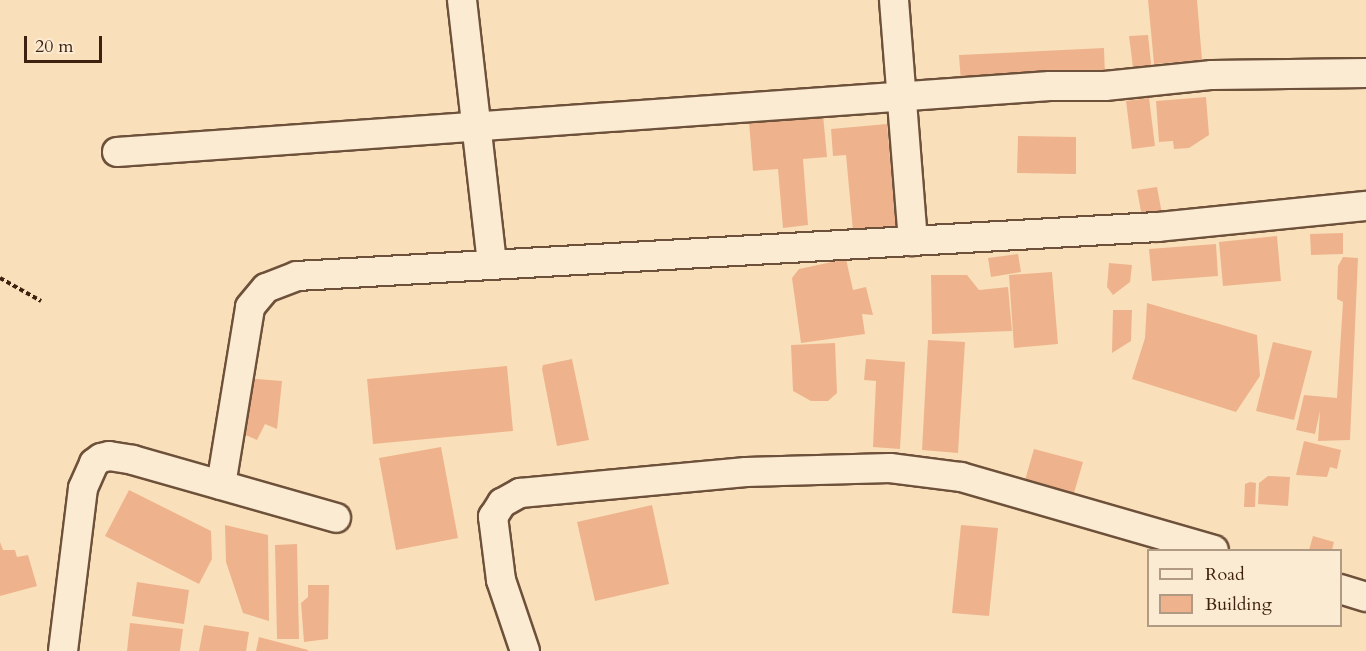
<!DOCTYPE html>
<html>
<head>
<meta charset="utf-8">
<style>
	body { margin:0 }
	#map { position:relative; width:1366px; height:651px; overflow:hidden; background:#f9e0ba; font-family:Cardo,serif }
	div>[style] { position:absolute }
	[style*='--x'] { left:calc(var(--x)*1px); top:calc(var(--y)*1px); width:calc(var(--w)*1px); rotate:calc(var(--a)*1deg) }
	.building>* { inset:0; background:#eeb38d }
	.path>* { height:4px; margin-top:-2px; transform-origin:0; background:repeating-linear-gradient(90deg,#3f210f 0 4.5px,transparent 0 7.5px) }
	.roads { filter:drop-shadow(2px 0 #6e513a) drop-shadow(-2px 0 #6e513a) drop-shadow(0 2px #6e513a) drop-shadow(0 -2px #6e513a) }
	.minor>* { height:28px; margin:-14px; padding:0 14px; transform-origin:14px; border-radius:14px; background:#fbebd2 }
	span { translate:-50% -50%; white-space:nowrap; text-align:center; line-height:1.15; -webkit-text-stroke:4.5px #fbebd2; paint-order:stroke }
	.legend { position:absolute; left:1147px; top:549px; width:195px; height:78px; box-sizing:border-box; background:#fbebd2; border:2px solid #b09a84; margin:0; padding:8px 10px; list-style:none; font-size:18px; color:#3f210f }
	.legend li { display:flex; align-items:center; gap:12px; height:30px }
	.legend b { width:30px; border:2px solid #b09a84 }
	.scale { position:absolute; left:24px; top:36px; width:78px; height:27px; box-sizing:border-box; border:3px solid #3f210f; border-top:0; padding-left:8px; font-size:18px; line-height:21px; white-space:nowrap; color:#3f210f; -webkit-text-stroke:4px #fbebd2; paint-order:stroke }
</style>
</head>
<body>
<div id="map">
	<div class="building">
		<i style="clip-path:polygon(1148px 0,1197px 0,1202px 60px,1154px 64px)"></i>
		<i style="clip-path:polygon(1148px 35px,1152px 73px,1134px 75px,1129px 36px)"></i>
		<i style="clip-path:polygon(1104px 48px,1105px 76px,961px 83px,959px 55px)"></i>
		<i style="clip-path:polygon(1206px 97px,1209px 135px,1189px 148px,1174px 149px,1173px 141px,1159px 142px,1156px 101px)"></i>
		<i style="clip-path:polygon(1149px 98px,1155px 146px,1132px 149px,1126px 101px)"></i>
		<i style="clip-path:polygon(823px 115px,827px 157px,803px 159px,808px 225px,783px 228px,778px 169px,753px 171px,749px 122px)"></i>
		<i style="clip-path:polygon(887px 124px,896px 227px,853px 231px,846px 155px,833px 156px,831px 129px)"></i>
		<i style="clip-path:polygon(1018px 136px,1076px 137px,1076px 174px,1017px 173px)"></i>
		<i style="clip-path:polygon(1157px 187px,1163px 219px,1143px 222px,1137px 190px)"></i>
		<i style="clip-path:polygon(1343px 233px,1343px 254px,1311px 255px,1310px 234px)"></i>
		<i style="clip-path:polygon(1277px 236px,1281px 281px,1223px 286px,1219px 242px)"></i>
		<i style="clip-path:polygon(1216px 244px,1218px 276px,1152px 281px,1149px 249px)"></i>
		<i style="clip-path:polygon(1018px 254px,1021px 272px,991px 277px,988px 258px)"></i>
		<i style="clip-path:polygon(1343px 257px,1358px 258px,1350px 440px,1318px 441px,1320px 411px,1315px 434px,1296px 430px,1304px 395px,1337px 398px,1343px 302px,1337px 299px,1338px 266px)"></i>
		<i style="clip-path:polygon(846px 259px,853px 290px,866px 287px,873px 315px,862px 314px,865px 334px,801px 343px,792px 278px,799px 269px)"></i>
		<i style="clip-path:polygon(1109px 263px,1132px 265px,1130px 282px,1113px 295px,1107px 287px)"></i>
		<i style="clip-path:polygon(1052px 272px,1058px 344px,1014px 348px,1009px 275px)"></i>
		<i style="clip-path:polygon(931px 275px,967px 275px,979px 290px,1008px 287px,1012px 331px,932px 334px)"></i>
		<i style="clip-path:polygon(1147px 303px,1257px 335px,1260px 376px,1236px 412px,1132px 379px,1145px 338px)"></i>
		<i style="clip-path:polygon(1113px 310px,1132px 310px,1131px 341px,1112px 353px)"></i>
		<i style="clip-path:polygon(928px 340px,965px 342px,958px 453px,922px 450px)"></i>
		<i style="clip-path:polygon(1273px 342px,1312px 351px,1294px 420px,1256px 411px)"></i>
		<i style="clip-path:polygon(835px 343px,837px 393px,828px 401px,811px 401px,793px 391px,791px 345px)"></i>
		<i style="clip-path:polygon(572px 359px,589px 440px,557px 446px,542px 369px,543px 365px)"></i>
		<i style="clip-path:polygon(866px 359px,905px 362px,900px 449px,873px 447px,876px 381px,864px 380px)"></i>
		<i style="clip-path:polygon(507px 366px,513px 431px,373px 444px,367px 379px)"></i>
		<i style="clip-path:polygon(246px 378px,282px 381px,277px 429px,265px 424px,257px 440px,241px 433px)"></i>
		<i style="clip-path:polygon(1304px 441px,1341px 450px,1337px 469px,1330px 467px,1327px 477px,1296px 475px)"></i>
		<i style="clip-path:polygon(441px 447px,458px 538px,396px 550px,379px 458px)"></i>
		<i style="clip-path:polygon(1034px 449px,1083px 462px,1074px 493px,1025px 480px)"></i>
		<i style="clip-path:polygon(1268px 476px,1290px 477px,1288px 506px,1258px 504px,1259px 483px)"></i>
		<i style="clip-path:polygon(1250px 482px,1256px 483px,1255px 507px,1244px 507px,1245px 484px)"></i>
		<i style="clip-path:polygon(129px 490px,211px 531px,212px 559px,199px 584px,105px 536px)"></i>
		<i style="clip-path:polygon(652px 505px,669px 584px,595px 601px,577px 522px)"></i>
		<i style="clip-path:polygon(225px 525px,268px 535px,269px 621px,243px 613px,226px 562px)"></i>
		<i style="clip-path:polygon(961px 525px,998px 528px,989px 616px,952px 613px)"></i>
		<i style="clip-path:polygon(1313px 536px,1334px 542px,1332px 550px,1309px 550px)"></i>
		<i style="clip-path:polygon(0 542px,3px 550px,15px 550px,17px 557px,28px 555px,37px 586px,0 596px)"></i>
		<i style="clip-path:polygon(297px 544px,299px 639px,277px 639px,275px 545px)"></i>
		<i style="clip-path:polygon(137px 582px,189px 590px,184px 624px,132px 616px)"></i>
		<i style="clip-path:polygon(308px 585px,329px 585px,328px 639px,304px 642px,301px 603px,308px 597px)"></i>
		<i style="clip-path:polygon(130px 623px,183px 629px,180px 651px,127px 651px)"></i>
		<i style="clip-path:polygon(204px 625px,249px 632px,246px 651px,199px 651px)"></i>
		<i style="clip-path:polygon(259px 637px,308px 650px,308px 651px,256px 651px)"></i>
	</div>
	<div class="path">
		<i style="--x:0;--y:278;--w:47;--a:29.3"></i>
	</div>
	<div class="roads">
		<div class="minor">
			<i style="--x:462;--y:0;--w:266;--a:83.5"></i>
			<i style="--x:894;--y:0;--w:242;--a:85.5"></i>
			<i style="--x:117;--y:152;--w:935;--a:-4.05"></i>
			<i style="--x:1050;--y:86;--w:55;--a:0"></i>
			<i style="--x:1105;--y:86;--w:108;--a:-5.9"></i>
			<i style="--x:1212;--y:75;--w:154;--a:-0.7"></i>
			<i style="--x:221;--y:485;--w:180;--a:-80.7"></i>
			<i style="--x:250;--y:307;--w:25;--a:-50"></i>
			<i style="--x:266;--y:288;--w:33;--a:-21"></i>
			<i style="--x:297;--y:276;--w:862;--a:-3.26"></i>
			<i style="--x:1158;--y:227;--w:209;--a:-5.8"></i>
			<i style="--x:1340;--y:589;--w:27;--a:17"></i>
			<i style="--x:63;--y:651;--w:164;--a:-83"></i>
			<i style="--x:83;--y:488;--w:27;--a:-66"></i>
			<i style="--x:94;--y:463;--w:9;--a:-36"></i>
			<i style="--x:101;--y:458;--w:8;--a:-14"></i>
			<i style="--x:109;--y:456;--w:24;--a:9"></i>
			<i style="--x:133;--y:460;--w:211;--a:15.9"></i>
			<i style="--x:525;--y:651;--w:75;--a:-108.7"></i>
			<i style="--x:501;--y:580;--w:64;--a:-97.2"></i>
			<i style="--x:493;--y:517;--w:17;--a:-57"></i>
			<i style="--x:502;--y:503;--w:21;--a:-29"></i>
			<i style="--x:520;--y:493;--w:227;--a:-5.3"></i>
			<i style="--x:746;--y:472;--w:144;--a:-1.6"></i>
			<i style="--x:890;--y:468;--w:72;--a:7.2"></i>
			<i style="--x:961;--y:477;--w:263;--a:16.1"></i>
		</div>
	</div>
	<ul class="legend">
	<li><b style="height:8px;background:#fbebd2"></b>Road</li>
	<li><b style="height:16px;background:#eeb38d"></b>Building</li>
	</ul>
	<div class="scale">20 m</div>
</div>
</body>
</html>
